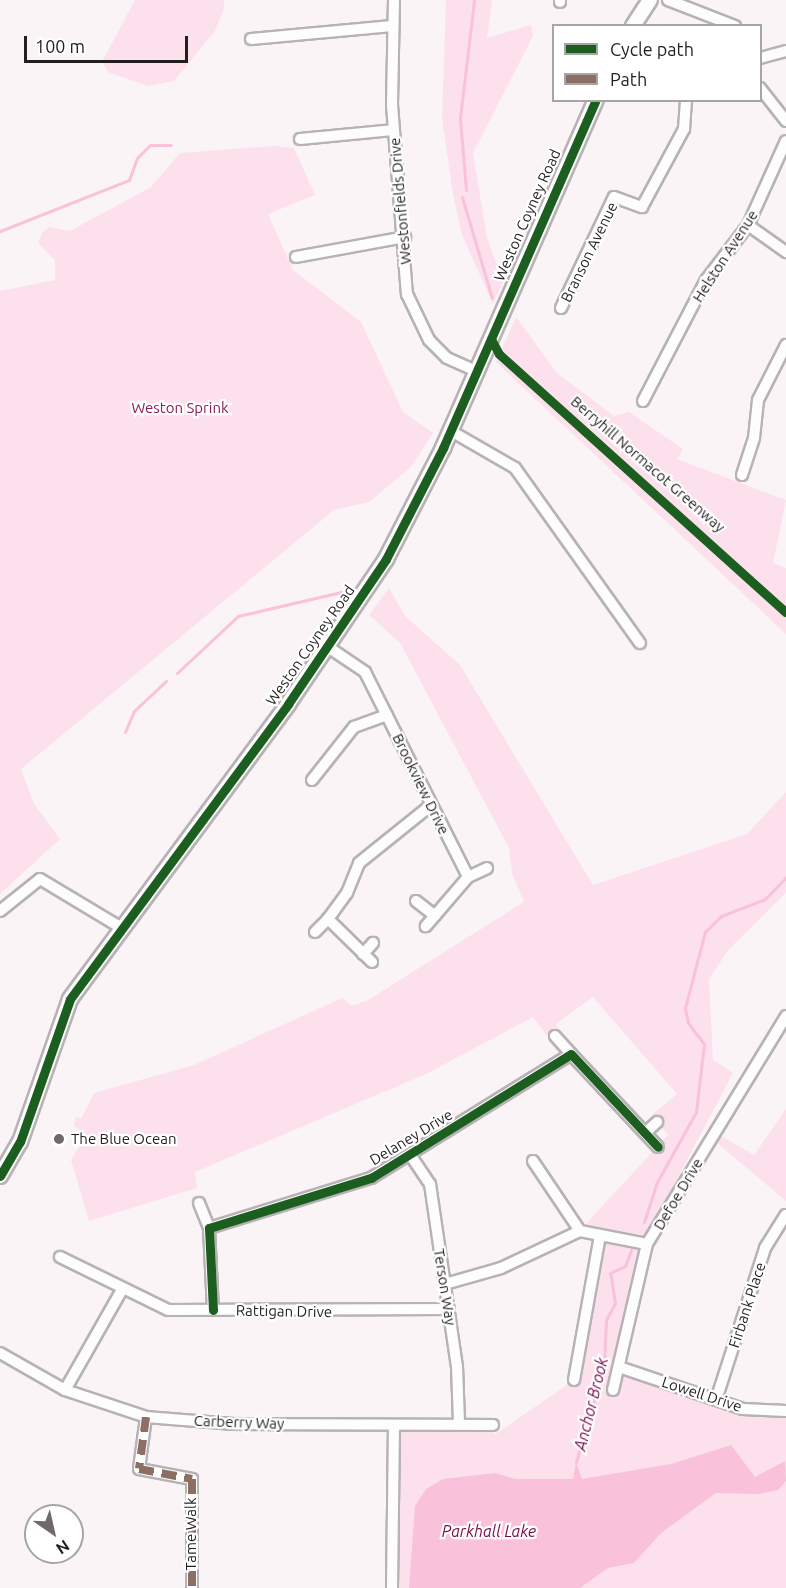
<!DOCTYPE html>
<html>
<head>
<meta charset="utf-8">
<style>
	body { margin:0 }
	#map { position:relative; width:786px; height:1588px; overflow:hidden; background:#fbf4f7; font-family:Ubuntu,sans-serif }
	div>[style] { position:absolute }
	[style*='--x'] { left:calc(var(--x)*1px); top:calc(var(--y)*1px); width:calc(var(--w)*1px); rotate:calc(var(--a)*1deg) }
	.green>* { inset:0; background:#fce0eb }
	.water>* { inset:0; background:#fac2da }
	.stream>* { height:3px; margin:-1.5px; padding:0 1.5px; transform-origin:1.5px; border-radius:1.5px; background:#fac2da }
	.roads { filter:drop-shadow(2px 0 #b7b2b4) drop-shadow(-2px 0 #b7b2b4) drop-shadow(0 2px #b7b2b4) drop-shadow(0 -2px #b7b2b4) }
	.street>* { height:10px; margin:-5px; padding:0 5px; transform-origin:5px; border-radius:5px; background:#fefdfe }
	.secondary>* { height:14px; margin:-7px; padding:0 7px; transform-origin:7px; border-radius:7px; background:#fefdfe }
	.quiet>* { height:8px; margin-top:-4px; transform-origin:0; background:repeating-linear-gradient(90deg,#8d6e63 0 15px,transparent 0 23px) }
	.cycleway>* { height:9px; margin:-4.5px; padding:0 4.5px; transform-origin:4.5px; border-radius:4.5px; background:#1b5e20 }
	.dots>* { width:16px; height:16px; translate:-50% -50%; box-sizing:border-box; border:3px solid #fff; border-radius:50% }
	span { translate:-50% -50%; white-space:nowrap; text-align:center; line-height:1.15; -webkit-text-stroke:4.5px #fff; paint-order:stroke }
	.street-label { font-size:15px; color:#231e20 }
	.park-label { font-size:15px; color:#891d59 }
	.poi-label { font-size:15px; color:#231e20 }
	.left { translate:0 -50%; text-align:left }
	.water-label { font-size:16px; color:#7b0a4d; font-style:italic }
	.legend { position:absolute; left:552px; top:24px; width:210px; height:78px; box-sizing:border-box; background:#fff; border:2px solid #a7a5a6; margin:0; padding:8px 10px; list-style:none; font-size:18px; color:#231e20 }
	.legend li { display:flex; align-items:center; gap:12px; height:30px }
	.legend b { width:30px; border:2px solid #a7a5a6 }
	.north { position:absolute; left:24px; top:1504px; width:60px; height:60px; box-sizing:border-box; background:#fff; border:2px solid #a7a5a6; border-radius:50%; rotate:146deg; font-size:16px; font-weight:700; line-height:24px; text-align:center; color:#231e20 }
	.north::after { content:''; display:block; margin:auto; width:21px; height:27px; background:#6f696b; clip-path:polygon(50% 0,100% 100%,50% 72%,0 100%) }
	.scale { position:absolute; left:24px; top:36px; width:164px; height:27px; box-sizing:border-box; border:3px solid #231e20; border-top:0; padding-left:8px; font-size:18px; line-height:21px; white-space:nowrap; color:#231e20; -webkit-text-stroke:4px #fff; paint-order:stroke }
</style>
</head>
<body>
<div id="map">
	<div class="green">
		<i style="clip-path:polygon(135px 0,224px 0,224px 8px,215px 31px,174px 81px,148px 86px,108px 72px,102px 62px)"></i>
		<i style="clip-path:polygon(446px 0,492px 0,487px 38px,531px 25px,533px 36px,473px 153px,487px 238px,503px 282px,493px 304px,462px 235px,453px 194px,442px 118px)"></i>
		<i style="clip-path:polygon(273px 146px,294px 148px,315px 195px,268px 214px,293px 270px,361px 322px,403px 412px,433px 433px,411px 467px,369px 502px,334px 510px,21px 769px,34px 804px,60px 839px,0 894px,0 291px,55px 280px,55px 260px,38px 243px,42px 233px,49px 227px,70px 231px,151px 187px,180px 153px)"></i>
		<i style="clip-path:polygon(516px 317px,557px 373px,614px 416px,629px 412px,683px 449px,677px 459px,786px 500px,773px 563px,786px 568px,786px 634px,496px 362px)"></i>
		<i style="clip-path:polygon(389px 588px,405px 616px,460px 665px,593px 885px,747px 834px,786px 792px,786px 893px,729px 949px,709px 979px,713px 1060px,733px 1073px,646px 1238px,583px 1227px,668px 1135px,652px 1115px,677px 1094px,593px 997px,556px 1024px,561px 1032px,550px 1040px,533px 1017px,426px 1074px,195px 1172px,197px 1188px,89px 1221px,71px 1160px,85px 1136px,74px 1125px,76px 1117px,81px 1119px,94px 1093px,194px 1065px,342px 998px,352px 1006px,368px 1000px,524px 902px,512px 873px,509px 848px,400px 643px,369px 615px)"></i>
		<i style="clip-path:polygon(786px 1109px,786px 1201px,716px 1142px,719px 1135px,754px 1155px)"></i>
		<i style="clip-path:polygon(600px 1235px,647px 1244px,619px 1367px,743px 1409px,786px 1411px,786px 1588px,392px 1588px,394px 1425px,493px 1428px,494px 1435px,574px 1380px)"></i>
	</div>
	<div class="water">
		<i style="clip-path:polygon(731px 1445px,755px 1477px,785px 1461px,786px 1481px,778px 1490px,759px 1494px,716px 1493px,661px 1533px,634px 1563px,608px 1568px,580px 1588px,409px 1588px,415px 1506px,426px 1489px,443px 1479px,495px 1473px,516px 1479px,573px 1479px,576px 1462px,582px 1479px,671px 1464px)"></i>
	</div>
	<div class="stream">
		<i style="--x:466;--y:190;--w:72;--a:-94.8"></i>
		<i style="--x:460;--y:118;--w:119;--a:-83.2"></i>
		<i style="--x:462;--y:197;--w:105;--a:73.5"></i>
		<i style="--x:0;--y:231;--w:139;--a:-21.6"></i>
		<i style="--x:129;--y:180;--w:23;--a:-70"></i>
		<i style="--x:137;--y:158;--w:18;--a:-45"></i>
		<i style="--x:150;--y:145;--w:21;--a:0"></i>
		<i style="--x:177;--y:673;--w:83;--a:-43.1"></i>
		<i style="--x:238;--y:616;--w:106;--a:-13.1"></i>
		<i style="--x:125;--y:732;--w:23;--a:-67"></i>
		<i style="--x:134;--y:711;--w:44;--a:-43.2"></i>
		<i style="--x:644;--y:1222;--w:40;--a:-72"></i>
		<i style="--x:656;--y:1184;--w:82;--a:-60.9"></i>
		<i style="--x:696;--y:1112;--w:68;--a:-83.3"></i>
		<i style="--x:704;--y:1044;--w:26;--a:-127"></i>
		<i style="--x:688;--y:1023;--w:15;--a:-101"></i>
		<i style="--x:685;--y:1008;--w:79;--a:-75.3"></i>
		<i style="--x:705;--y:932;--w:23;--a:-45"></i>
		<i style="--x:721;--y:916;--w:47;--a:-21.1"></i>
		<i style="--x:765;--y:899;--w:30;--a:-46"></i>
		<i style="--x:576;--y:1462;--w:100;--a:-73.7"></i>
		<i style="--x:604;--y:1366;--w:46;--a:-87.5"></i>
		<i style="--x:606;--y:1320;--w:19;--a:-62"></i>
		<i style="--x:615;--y:1303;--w:30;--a:-99"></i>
		<i style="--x:610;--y:1273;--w:17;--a:-25"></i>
		<i style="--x:625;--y:1266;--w:17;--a:-69"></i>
	</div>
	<div class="roads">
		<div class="street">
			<i style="--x:394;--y:0;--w:105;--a:91.1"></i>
			<i style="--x:392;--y:105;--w:190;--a:85.5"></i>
			<i style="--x:407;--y:294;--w:51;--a:64.4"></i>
			<i style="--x:429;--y:340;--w:25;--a:45"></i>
			<i style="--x:447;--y:358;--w:32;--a:24"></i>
			<i style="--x:560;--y:0;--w:2;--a:90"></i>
			<i style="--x:668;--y:0;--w:72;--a:21.2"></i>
			<i style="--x:251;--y:39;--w:142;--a:-5.3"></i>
			<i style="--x:760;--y:58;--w:27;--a:-15"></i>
			<i style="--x:760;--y:88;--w:42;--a:51.8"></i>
			<i style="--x:300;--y:139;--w:93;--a:-5.5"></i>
			<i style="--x:748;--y:225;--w:47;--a:35.4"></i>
			<i style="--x:296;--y:257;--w:111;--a:-10.4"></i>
			<i style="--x:561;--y:308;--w:123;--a:-64.5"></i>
			<i style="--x:614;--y:197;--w:30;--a:20"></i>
			<i style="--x:642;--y:207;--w:89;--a:-61.7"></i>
			<i style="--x:684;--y:129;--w:29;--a:-86"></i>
			<i style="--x:643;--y:401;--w:136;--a:-62.5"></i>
			<i style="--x:706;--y:280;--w:69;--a:-52.6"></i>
			<i style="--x:748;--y:225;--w:92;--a:-65.7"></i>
			<i style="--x:451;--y:431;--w:74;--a:30"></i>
			<i style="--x:515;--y:468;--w:215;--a:54.5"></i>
			<i style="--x:742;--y:475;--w:39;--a:-72"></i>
			<i style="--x:754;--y:438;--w:38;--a:-84"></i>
			<i style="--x:758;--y:400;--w:62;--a:-63"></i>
			<i style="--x:328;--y:647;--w:45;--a:34"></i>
			<i style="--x:365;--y:672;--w:229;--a:63.3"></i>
			<i style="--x:468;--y:877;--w:65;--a:130.6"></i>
			<i style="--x:312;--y:780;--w:68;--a:-51.6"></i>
			<i style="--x:354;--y:727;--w:35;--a:-20"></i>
			<i style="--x:468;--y:877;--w:21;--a:-25"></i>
			<i style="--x:416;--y:901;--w:24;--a:38"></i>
			<i style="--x:0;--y:911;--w:51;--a:-38.7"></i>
			<i style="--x:40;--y:879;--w:93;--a:31"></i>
			<i style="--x:315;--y:932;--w:18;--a:-45"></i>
			<i style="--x:363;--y:954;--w:15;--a:-48"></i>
			<i style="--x:372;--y:962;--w:62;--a:-135.7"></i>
			<i style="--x:328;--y:919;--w:32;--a:-54"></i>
			<i style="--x:347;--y:893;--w:32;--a:-68"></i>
			<i style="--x:359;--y:863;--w:91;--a:-38.8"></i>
			<i style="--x:555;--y:1036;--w:24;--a:48"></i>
			<i style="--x:646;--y:1132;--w:15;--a:-42"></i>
			<i style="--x:411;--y:1156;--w:34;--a:56"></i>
			<i style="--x:430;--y:1184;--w:184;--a:81.6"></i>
			<i style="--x:457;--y:1366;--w:57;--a:88"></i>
			<i style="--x:533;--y:1161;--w:84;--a:56.1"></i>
			<i style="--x:199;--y:1203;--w:27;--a:68"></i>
			<i style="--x:60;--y:1257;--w:120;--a:26.1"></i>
			<i style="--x:168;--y:1310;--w:281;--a:-0.2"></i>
			<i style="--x:445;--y:1284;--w:58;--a:-15.9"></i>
			<i style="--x:501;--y:1268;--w:87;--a:-25.1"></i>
			<i style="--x:580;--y:1231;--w:68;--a:11"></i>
			<i style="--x:213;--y:1310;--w:82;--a:-92.8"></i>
			<i style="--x:209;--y:1228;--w:170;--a:-17.2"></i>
			<i style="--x:371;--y:1178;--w:235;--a:-31.8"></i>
			<i style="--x:571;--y:1054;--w:127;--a:46.9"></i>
			<i style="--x:0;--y:1353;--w:75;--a:29.6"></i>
			<i style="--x:65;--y:1390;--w:85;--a:18.4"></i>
			<i style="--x:146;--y:1417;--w:88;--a:4.5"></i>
			<i style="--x:234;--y:1424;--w:259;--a:0.2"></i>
			<i style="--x:619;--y:1367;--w:131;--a:18.7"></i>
			<i style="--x:743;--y:1409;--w:43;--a:2.7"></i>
			<i style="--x:574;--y:1380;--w:147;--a:-79.8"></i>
			<i style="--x:65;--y:1390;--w:117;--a:-60.4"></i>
			<i style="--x:613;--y:1390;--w:150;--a:-76.9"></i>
			<i style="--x:647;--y:1244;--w:267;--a:-58.6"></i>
			<i style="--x:716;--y:1400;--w:160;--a:-72.1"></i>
			<i style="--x:765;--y:1248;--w:39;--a:-58"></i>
			<i style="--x:146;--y:1417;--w:52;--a:97.7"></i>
			<i style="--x:139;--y:1469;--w:54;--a:10.7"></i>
			<i style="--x:192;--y:1479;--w:109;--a:90"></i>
			<i style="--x:392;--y:1588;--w:163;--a:-89.3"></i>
		</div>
		<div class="secondary">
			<i style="--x:633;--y:26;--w:31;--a:-57"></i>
			<i style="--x:0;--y:1176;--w:39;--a:-60"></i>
			<i style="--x:20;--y:1142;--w:151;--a:-70.7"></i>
			<i style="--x:70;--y:999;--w:367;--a:-53.5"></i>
			<i style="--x:288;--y:704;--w:175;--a:-55.9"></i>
			<i style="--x:386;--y:559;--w:125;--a:-62.8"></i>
			<i style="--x:443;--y:448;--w:380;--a:-66.3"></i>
		</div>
	</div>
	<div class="quiet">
		<i style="--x:146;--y:1417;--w:52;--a:97.7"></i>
		<i style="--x:139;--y:1469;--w:54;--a:10.7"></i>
		<i style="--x:192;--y:1479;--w:109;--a:90"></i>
	</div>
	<div class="cycleway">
		<i style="--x:491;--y:339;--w:17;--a:62"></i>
		<i style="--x:499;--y:354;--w:386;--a:42"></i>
		<i style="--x:0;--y:1176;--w:39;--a:-60"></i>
		<i style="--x:20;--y:1142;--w:151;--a:-70.7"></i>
		<i style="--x:70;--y:999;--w:367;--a:-53.5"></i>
		<i style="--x:288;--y:704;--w:175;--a:-55.9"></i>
		<i style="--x:386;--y:559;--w:125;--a:-62.8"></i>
		<i style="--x:443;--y:448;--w:380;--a:-66.3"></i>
		<i style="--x:213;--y:1310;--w:82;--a:-92.8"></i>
		<i style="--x:209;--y:1228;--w:170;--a:-17.2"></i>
		<i style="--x:371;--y:1178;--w:235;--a:-31.8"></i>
		<i style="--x:571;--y:1054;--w:127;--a:46.9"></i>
	</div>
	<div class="dots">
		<i style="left:59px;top:1139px;background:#6f696b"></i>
	</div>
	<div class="street-label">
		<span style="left:400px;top:201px;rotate:-95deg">Westonfields Drive</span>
		<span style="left:527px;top:215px;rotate:-66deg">Weston Coyney Road</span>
		<span style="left:589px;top:252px;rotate:-64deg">Branson Avenue</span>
		<span style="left:725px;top:256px;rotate:-57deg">Helston Avenue</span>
		<span style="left:648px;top:464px;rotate:41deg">Berryhill Normacot Greenway</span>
		<span style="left:310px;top:645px;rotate:-55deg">Weston Coyney Road</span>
		<span style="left:421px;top:784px;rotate:64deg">Brookview Drive</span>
		<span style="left:411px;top:1137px;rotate:-31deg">Delaney Drive</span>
		<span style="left:678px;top:1194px;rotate:-59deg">Defoe Drive</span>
		<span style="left:445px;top:1287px;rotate:81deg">Terson Way</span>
		<span style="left:747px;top:1305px;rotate:-72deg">Firbank Place</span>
		<span style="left:284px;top:1311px;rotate:1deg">Rattigan Drive</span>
		<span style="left:702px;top:1394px;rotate:18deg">Lowell Drive</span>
		<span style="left:239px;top:1422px;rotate:2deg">Carberry Way</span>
		<span style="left:191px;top:1534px;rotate:-90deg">Tame Walk</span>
	</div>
	<div class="park-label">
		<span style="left:180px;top:408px">Weston Sprink</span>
	</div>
	<div class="poi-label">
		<span class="left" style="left:71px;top:1139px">The Blue Ocean</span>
	</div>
	<div class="water-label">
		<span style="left:591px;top:1404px;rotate:-76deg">Anchor Brook</span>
		<span style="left:489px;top:1531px">Parkhall Lake</span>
	</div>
	<ul class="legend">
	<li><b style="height:8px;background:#1b5e20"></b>Cycle path</li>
	<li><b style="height:8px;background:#8d6e63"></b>Path</li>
	</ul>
	<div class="north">N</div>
	<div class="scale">100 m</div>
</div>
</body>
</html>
